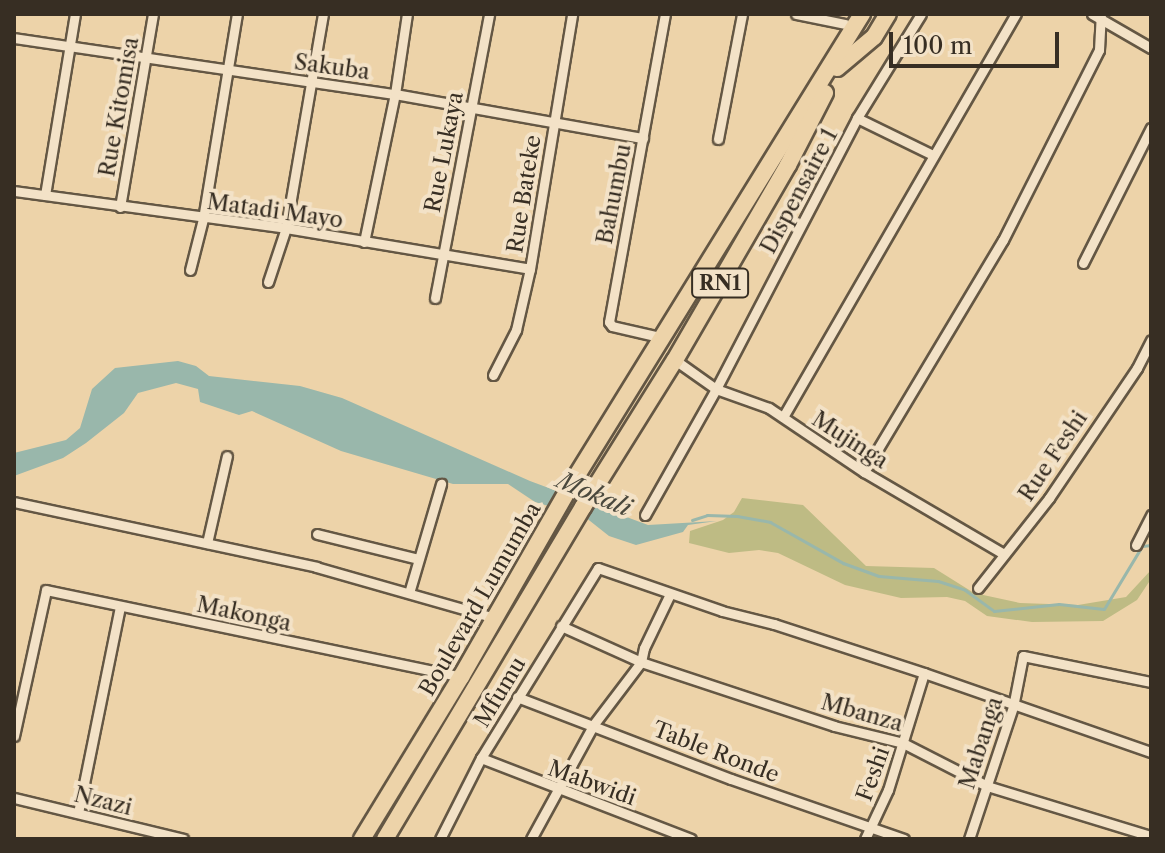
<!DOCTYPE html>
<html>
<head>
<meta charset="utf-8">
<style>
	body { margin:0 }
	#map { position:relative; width:1165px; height:853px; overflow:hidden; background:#edd3a9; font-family:"Libre Caslon Text",serif }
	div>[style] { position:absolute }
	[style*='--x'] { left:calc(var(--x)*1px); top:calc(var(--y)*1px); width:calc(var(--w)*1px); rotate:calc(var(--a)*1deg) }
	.green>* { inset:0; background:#bebb84 }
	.water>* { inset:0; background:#99b7ab }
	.stream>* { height:3px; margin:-1.5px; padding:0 1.5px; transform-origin:1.5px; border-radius:1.5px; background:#99b7ab }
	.roads { filter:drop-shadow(2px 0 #645744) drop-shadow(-2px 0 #645744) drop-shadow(0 2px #645744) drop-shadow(0 -2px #645744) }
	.street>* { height:9px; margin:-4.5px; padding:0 4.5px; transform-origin:4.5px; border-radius:4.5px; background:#f3e2c7 }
	.highway>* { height:16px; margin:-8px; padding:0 8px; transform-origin:8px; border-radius:8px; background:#edd3a9 }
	span { translate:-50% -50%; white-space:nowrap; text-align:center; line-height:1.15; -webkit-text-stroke:8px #f3e2c7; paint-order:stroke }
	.shield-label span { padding:2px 6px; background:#f3e2c7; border:2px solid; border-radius:6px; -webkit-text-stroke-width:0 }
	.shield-label { font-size:20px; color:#372e23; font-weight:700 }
	.street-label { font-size:22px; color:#372e23 }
	.water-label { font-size:24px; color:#4b493e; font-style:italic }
	.frame { position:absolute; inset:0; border:16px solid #372e23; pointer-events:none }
	.scale { position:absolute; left:889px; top:32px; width:170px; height:36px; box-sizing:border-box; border:4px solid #372e23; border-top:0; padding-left:10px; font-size:24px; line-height:28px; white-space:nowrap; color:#372e23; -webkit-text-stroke:6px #f3e2c7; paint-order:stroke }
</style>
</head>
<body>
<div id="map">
	<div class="green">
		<i style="clip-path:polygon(742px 498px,803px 505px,866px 566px,934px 568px,974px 593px,1020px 603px,1078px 605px,1126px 597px,1151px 570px,1151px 579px,1137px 600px,1103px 621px,1032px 622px,987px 616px,965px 601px,947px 597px,901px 598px,845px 585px,778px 553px,759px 550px,729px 553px,689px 543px,690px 531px,723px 520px,734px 512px)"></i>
	</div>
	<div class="water">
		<i style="clip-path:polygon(178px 361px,196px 366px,209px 376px,300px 386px,342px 398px,530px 481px,648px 525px,717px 521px,688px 525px,683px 532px,636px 545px,609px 536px,585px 517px,535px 502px,508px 484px,453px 484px,341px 451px,252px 411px,239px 415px,200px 402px,198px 389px,176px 383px,138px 393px,124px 413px,86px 443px,63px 458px,14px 476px,14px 453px,66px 440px,80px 428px,92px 389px,115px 368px)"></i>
	</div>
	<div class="stream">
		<i style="--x:692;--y:520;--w:16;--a:-18"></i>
		<i style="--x:707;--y:515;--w:30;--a:2"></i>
		<i style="--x:737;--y:516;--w:34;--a:10"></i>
		<i style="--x:770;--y:522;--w:84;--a:29.3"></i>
		<i style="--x:843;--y:563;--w:38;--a:20"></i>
		<i style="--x:879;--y:576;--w:59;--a:4.8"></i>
		<i style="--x:938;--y:581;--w:28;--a:18"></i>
		<i style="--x:965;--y:590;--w:36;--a:36"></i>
		<i style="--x:994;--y:611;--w:65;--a:-6.1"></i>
		<i style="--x:1059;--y:604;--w:45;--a:6.3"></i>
		<i style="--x:1104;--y:609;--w:74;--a:-58.9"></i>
		<i style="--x:1142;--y:546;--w:9;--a:-6"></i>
	</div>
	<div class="roads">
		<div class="street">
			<i style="--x:796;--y:14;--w:50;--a:11.5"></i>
			<i style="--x:1092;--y:14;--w:68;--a:30"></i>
			<i style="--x:14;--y:38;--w:385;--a:8.4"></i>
			<i style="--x:395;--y:94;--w:252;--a:10.1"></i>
			<i style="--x:857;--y:118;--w:85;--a:26"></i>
			<i style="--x:718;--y:139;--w:127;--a:-79.1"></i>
			<i style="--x:14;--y:191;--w:275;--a:7.7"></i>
			<i style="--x:286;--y:228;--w:247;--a:9.5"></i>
			<i style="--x:45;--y:195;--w:183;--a:-80.6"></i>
			<i style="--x:120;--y:207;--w:196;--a:-80.3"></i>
			<i style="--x:364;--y:242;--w:151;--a:-78.2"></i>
			<i style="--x:395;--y:94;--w:81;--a:-81.5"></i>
			<i style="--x:1083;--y:263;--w:151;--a:-63.3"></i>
			<i style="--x:190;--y:270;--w:53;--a:-75.7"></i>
			<i style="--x:203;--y:219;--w:208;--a:-80.6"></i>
			<i style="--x:268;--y:282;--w:57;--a:-71.6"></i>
			<i style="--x:286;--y:228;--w:217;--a:-80.2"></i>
			<i style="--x:435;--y:298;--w:289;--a:-79.2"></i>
			<i style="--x:664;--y:338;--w:53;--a:-167"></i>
			<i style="--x:612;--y:326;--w:5;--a:-127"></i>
			<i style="--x:609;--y:322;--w:313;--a:-79.7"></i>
			<i style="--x:675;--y:360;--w:50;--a:35.3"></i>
			<i style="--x:716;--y:389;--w:56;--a:19.7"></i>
			<i style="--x:769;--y:408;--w:115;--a:34"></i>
			<i style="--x:864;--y:472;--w:162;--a:30.4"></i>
			<i style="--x:493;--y:375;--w:51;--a:-62.9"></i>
			<i style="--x:516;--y:330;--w:63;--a:-77.1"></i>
			<i style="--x:530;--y:269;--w:258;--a:-80.6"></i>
			<i style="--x:783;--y:417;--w:466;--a:-60"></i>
			<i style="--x:864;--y:472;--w:270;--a:-59.1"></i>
			<i style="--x:1003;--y:240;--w:213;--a:-63.2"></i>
			<i style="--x:1099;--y:50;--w:36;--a:-87"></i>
			<i style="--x:14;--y:502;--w:309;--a:12.1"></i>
			<i style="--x:316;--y:567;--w:186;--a:15.9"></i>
			<i style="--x:645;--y:515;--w:145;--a:-60.6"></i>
			<i style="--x:716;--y:389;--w:305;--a:-62.5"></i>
			<i style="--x:857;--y:118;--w:122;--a:-58.4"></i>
			<i style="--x:317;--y:534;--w:104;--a:13.9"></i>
			<i style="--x:207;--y:543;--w:89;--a:-77.1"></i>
			<i style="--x:1136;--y:545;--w:34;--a:-63"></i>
			<i style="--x:978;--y:588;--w:115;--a:-51.7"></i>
			<i style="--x:1049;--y:498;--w:157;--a:-55.9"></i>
			<i style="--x:1137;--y:368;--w:31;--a:-63"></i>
			<i style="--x:409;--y:593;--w:114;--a:-73.6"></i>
			<i style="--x:561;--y:626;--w:88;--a:24.2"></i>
			<i style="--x:641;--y:662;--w:203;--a:18.3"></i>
			<i style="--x:834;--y:726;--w:71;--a:13.8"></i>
			<i style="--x:903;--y:743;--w:94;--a:27.1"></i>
			<i style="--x:987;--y:786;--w:171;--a:17"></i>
			<i style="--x:517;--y:697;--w:229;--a:21"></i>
			<i style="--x:731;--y:779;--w:183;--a:19.1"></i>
			<i style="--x:14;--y:736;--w:149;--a:-77.6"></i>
			<i style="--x:46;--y:590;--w:424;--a:11.8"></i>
			<i style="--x:481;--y:758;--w:225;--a:21.1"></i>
			<i style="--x:14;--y:798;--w:174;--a:13.6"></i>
			<i style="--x:78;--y:813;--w:211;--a:-78.5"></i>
			<i style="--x:440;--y:839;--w:91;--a:-63.2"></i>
			<i style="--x:481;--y:758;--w:223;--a:-58.4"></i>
			<i style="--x:598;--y:568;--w:131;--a:19.1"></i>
			<i style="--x:722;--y:611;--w:54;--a:14"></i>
			<i style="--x:774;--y:624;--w:158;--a:18.1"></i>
			<i style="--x:924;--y:673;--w:240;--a:19.2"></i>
			<i style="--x:531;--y:839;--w:131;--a:-61.3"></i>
			<i style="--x:594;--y:724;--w:78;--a:-52.8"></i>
			<i style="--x:641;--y:662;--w:14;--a:-78"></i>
			<i style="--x:644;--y:648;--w:60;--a:-64.3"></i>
			<i style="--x:865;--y:839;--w:54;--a:-64.9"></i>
			<i style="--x:888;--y:790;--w:122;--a:-72.9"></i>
			<i style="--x:969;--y:839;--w:139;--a:-71.6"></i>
			<i style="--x:1013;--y:707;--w:52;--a:-78.9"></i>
			<i style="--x:1023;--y:656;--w:131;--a:11.5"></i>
		</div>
		<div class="highway">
			<i style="--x:837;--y:68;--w:48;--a:-40"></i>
			<i style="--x:874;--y:37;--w:27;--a:-59"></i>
			<i style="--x:362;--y:839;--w:190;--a:-58.6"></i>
			<i style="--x:461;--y:677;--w:227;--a:-60.2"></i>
			<i style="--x:574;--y:480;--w:548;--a:-58.28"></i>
			<i style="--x:385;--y:839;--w:387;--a:-59.2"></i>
			<i style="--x:583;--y:507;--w:173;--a:-58"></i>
			<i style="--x:675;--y:360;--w:225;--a:-59.9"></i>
			<i style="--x:788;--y:165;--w:81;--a:-62.8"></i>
		</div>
	</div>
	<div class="shield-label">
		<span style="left:720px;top:283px">RN1</span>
	</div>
	<div class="street-label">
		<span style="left:332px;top:67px;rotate:8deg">Sakuba</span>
		<span style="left:119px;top:107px;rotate:-80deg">Rue Kitomisa</span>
		<span style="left:444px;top:152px;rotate:-79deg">Rue Lukaya</span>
		<span style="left:799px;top:191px;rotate:-62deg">Dispensaire 1</span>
		<span style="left:524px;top:194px;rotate:-81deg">Rue Bateke</span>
		<span style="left:614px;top:194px;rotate:-79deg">Bahumbu</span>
		<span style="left:275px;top:211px;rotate:8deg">Matadi Mayo</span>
		<span style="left:850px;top:440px;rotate:33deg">Mujinga</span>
		<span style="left:1053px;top:456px;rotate:-56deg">Rue Feshi</span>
		<span style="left:480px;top:599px;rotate:-60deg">Boulevard Lumumba</span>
		<span style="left:244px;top:614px;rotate:12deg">Makonga</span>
		<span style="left:500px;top:692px;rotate:-59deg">Mfumu</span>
		<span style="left:862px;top:713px;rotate:16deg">Mbanza</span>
		<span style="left:981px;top:743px;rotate:-72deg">Mabanga</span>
		<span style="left:716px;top:752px;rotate:21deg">Table Ronde</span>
		<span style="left:873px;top:774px;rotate:-70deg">Feshi</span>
		<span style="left:592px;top:783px;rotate:20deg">Mabwidi</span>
		<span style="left:103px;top:801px;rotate:14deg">Nzazi</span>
	</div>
	<div class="water-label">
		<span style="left:594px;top:494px;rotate:23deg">Mokali</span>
	</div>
	<div class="frame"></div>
	<div class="scale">100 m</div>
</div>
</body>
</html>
